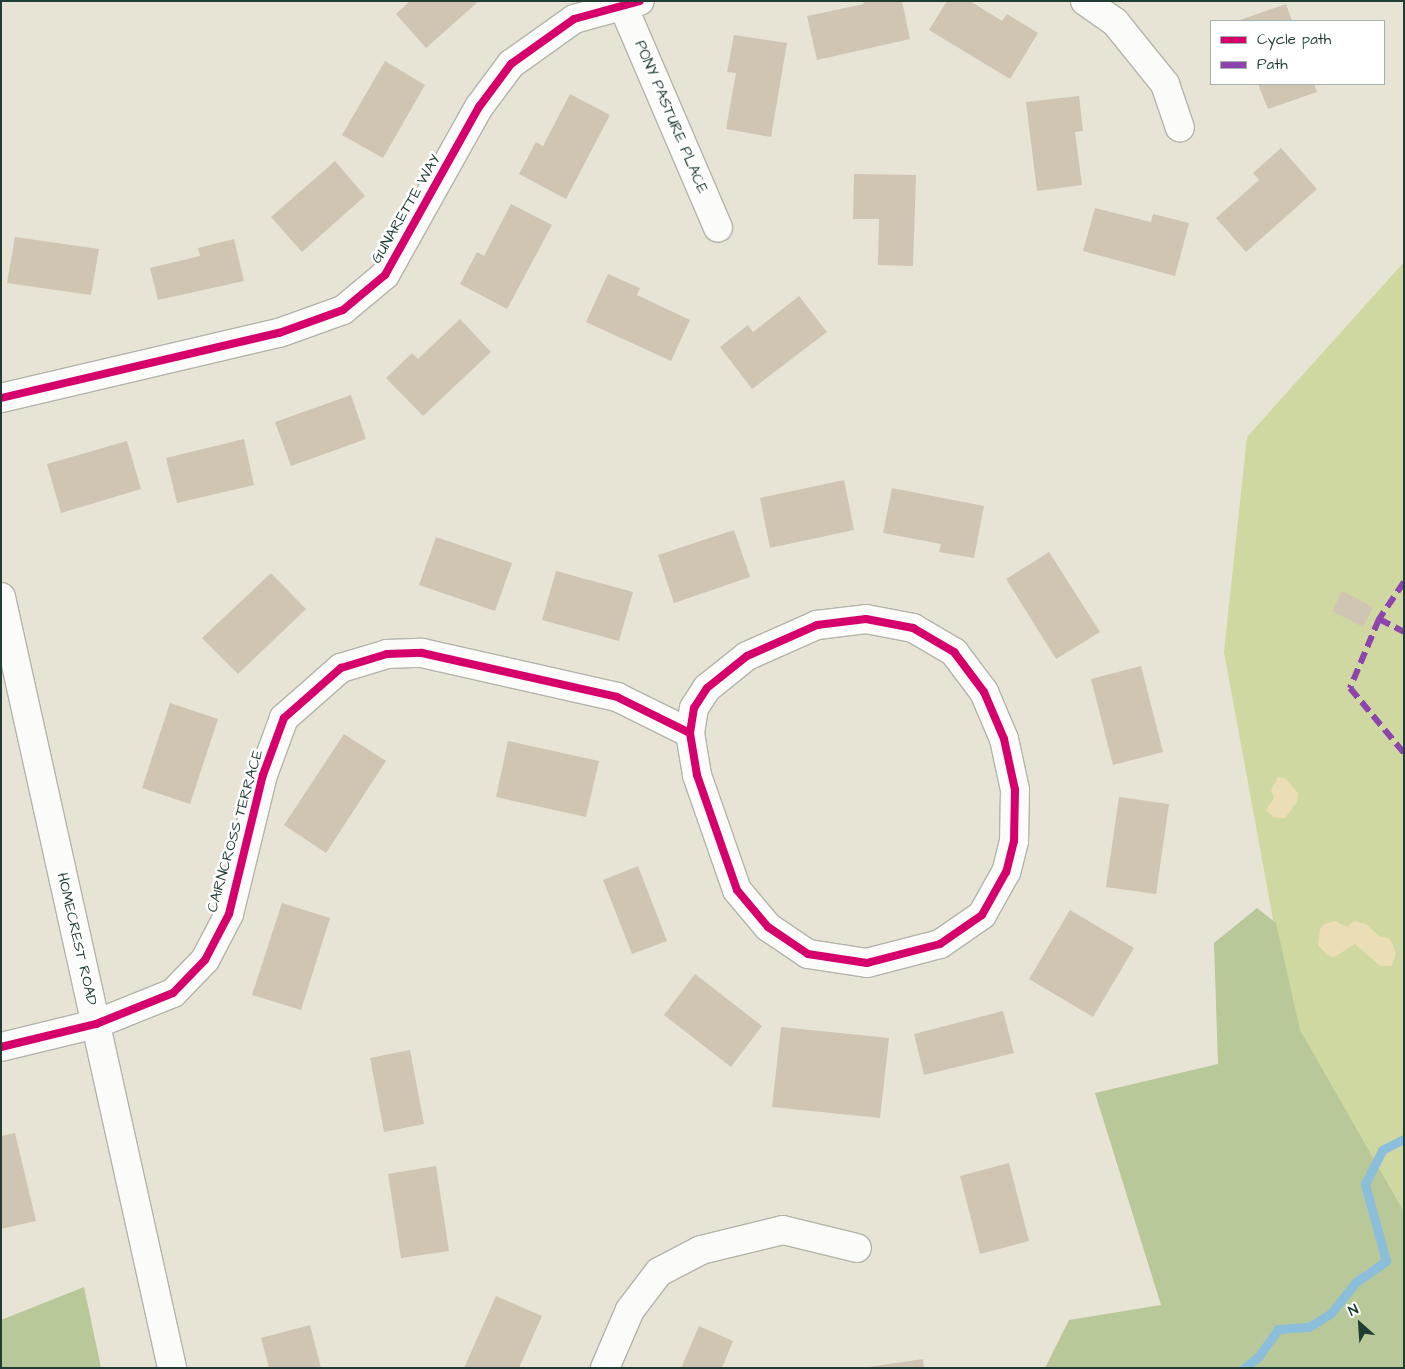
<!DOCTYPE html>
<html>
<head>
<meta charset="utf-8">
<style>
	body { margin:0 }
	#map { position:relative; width:1405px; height:1369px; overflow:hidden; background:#e7e4d6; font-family:"Architects Daughter",sans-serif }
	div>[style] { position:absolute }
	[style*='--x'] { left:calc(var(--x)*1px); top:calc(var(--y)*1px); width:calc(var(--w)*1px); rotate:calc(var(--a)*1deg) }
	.green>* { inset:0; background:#ced8a0 }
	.forest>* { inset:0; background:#b8c898 }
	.sand>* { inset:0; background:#ebdeb7 }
	.stream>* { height:9px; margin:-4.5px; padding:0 4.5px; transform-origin:4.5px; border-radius:4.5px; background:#8bbeda }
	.building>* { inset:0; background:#d0c4b3 }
	.roads { filter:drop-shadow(1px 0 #b3b4ab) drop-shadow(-1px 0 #b3b4ab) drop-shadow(0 1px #b3b4ab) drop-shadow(0 -1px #b3b4ab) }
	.minor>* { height:28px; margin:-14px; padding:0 14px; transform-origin:14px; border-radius:14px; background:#fbfbf9 }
	.quiet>* { height:6px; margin-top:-3px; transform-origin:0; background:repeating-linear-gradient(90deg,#8e44ad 0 12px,transparent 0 18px) }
	.cycleway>* { height:8px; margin:-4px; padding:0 4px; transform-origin:4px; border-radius:4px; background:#d6006c }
	span { translate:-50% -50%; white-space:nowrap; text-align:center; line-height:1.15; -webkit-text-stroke:5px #fff; paint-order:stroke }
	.street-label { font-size:15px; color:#1f3d34 }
	.frame { position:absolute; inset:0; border:2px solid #1f3d34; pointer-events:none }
	.legend { position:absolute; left:1210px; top:20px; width:175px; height:65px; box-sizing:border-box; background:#fff; border:1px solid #a5b1ae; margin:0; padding:6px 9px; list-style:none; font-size:15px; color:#1f3d34 }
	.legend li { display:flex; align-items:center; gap:10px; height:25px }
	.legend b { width:25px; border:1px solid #a5b1ae }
	.north { position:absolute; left:1335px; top:1299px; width:50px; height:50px; -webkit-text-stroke:4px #fff; paint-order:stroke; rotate:334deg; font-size:14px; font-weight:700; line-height:20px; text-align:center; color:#1f3d34 }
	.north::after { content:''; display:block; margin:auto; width:18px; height:22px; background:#1f3d34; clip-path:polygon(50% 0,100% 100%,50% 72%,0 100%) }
</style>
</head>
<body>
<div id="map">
	<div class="green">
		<i style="clip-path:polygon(1404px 262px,1404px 1253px,1295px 1039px,1224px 652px,1247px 437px)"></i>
	</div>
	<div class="forest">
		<i style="clip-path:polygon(1257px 908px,1276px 923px,1300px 1030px,1404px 1212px,1404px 1368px,1045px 1368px,1069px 1320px,1161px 1305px,1095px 1093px,1218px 1064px,1214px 943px)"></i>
		<i style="clip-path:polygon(84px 1287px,101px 1368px,1px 1368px,1px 1320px)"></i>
	</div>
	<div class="sand">
		<i style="clip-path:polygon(1278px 777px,1285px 778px,1298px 793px,1297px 802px,1285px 818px,1273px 817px,1266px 810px,1274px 798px,1271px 791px)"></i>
		<i style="clip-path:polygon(1335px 921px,1347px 927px,1354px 921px,1366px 924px,1379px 936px,1390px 939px,1396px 953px,1392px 966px,1380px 966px,1355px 944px,1334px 957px,1327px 955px,1318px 945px,1320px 929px,1324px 924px)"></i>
	</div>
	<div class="stream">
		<i style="--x:1244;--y:1368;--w:18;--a:-38"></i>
		<i style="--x:1258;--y:1357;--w:34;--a:-54"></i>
		<i style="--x:1278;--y:1329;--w:31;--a:-4"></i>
		<i style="--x:1309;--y:1327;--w:26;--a:-32"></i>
		<i style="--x:1331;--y:1313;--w:40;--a:-51"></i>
		<i style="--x:1356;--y:1282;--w:37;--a:-35"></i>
		<i style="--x:1386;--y:1261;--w:80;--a:-105.3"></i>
		<i style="--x:1365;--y:1184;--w:38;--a:-63"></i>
		<i style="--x:1382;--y:1150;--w:25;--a:-27"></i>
	</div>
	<div class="building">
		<i style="clip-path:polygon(410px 1px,479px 1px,426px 48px,396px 14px)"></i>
		<i style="clip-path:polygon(863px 1px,902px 1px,910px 39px,817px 60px,807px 16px,864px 4px)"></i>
		<i style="clip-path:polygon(947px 1px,970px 1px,1002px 21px,1007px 14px,1038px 33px,1010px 79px,929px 30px)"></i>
		<i style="clip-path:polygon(1286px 4px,1292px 21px,1237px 21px)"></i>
		<i style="clip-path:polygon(734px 35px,787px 43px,771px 137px,726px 129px,736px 73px,727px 72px)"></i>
		<i style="clip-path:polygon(385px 61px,425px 85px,383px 158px,342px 135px)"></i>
		<i style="clip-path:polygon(1258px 84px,1314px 84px,1317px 92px,1268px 109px)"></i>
		<i style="clip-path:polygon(570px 94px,610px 115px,566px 199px,519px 174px,536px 142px,543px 146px)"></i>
		<i style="clip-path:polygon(1079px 96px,1083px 131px,1075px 132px,1082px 185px,1037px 191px,1026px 102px)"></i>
		<i style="clip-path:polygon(1281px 148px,1317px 189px,1246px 252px,1216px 218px,1259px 180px,1253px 173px)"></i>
		<i style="clip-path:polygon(335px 161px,365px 196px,302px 252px,271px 217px)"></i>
		<i style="clip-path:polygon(854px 174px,916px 175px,913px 266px,878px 265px,879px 219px,853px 219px)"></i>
		<i style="clip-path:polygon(511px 204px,552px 225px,507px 309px,460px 284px,477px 252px,484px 256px)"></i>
		<i style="clip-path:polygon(1095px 208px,1151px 222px,1153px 214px,1189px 223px,1175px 276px,1083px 251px)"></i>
		<i style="clip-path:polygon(15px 237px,99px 249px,91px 295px,7px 283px)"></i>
		<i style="clip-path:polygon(234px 239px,244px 281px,158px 300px,150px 268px,200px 256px,198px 248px)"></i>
		<i style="clip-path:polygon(608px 274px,640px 288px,637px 295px,690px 320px,671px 361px,586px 322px)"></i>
		<i style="clip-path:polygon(799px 296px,827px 332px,752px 389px,720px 347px,748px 325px,753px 332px)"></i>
		<i style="clip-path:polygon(460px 319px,491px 352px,423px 416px,386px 378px,412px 353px,418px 359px)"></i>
		<i style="clip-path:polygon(351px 395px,366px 439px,291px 466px,275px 422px)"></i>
		<i style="clip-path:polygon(244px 439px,254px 485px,177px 503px,166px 458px)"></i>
		<i style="clip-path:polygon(127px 441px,141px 489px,61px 513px,47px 464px)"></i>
		<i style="clip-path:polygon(844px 480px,854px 530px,770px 548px,760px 498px)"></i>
		<i style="clip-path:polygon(892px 488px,984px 506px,974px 558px,939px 552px,941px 544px,883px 533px)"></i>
		<i style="clip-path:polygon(734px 530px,750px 577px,674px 603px,658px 555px)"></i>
		<i style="clip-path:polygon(436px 537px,512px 563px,495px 611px,419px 585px)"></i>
		<i style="clip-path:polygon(1049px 552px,1100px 632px,1056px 659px,1006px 579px)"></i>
		<i style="clip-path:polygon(556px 571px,633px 592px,619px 641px,542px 620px)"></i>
		<i style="clip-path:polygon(271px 573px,306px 609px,238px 674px,202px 638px)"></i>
		<i style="clip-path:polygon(1342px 591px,1373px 607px,1363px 627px,1332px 611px)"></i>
		<i style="clip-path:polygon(1141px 666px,1163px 752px,1113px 765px,1091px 679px)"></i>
		<i style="clip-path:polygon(170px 703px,218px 719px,190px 804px,142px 788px)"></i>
		<i style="clip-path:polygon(344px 734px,386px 761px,326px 853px,284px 825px)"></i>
		<i style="clip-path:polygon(508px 741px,599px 761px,586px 817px,496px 797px)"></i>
		<i style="clip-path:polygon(1119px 797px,1169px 804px,1156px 894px,1106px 887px)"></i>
		<i style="clip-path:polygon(638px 866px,667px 941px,632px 954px,603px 880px)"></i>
		<i style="clip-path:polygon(282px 903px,330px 918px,301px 1010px,252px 995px)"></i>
		<i style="clip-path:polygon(1070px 910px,1134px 948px,1093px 1017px,1029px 979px)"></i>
		<i style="clip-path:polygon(695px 974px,762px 1026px,731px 1067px,664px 1015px)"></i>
		<i style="clip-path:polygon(1003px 1011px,1014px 1053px,924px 1075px,914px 1034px)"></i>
		<i style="clip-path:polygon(781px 1027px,889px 1038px,880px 1118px,772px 1107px)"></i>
		<i style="clip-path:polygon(410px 1050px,424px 1124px,384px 1132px,370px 1058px)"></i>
		<i style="clip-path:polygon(15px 1133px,36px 1221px,1px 1229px,1px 1136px)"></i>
		<i style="clip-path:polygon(1009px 1163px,1029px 1241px,980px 1254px,960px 1176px)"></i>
		<i style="clip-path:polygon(436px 1166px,449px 1251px,401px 1258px,388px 1174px)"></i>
		<i style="clip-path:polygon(496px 1296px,542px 1316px,519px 1368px,464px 1368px)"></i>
		<i style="clip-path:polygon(310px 1325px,321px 1368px,269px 1368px,261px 1338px)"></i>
		<i style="clip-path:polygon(699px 1326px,733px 1341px,722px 1368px,681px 1368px)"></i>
		<i style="clip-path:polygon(923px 1359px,924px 1368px,869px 1368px,869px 1367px)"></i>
	</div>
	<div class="roads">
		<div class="minor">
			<i style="--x:1085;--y:1;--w:37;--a:35"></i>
			<i style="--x:1115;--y:22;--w:80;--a:51.1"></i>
			<i style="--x:1165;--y:84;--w:46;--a:71.2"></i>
			<i style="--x:623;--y:6;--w:241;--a:66.8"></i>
			<i style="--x:1;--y:398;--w:285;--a:-13.2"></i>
			<i style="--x:279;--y:333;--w:68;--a:-19.8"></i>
			<i style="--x:343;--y:310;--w:55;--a:-39.8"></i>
			<i style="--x:385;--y:275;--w:193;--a:-60.8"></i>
			<i style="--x:479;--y:107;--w:54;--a:-53.3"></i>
			<i style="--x:511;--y:64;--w:77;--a:-35.5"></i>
			<i style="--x:574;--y:19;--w:68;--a:-15.3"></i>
			<i style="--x:1;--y:597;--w:790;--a:77.49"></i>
			<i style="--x:866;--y:619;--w:48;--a:10.8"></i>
			<i style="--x:913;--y:628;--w:48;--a:30.3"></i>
			<i style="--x:954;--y:652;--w:50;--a:53.1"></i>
			<i style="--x:984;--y:692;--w:51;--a:66.9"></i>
			<i style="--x:1004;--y:739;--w:52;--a:77.8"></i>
			<i style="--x:1015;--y:790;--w:51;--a:91.1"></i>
			<i style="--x:1014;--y:841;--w:32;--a:104"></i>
			<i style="--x:1006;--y:872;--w:49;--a:119.2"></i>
			<i style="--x:982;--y:915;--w:51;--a:145.4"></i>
			<i style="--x:940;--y:944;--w:75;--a:165.4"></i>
			<i style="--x:867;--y:963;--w:60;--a:-171.3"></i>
			<i style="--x:808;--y:954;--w:48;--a:-146"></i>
			<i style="--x:768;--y:927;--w:48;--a:-130"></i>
			<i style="--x:737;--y:890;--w:122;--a:-109.2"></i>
			<i style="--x:697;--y:775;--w:43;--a:-99.5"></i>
			<i style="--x:690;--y:733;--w:25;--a:-81"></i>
			<i style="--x:694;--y:708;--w:24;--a:-57"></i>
			<i style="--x:707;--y:688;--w:51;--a:-38.7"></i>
			<i style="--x:747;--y:656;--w:77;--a:-23.9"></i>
			<i style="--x:817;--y:625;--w:49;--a:-7"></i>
			<i style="--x:1;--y:1047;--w:98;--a:-13.6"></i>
			<i style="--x:96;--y:1024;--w:83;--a:-21.9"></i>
			<i style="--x:173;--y:993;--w:46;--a:-45.9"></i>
			<i style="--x:205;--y:960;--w:52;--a:-62.4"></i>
			<i style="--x:229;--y:914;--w:143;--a:-76.3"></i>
			<i style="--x:263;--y:775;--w:61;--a:-69.8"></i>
			<i style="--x:284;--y:718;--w:76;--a:-41.3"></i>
			<i style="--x:341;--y:668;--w:48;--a:-16.9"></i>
			<i style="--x:387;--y:654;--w:35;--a:-2"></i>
			<i style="--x:422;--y:653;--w:200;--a:12.7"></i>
			<i style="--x:617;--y:697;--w:81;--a:26.3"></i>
			<i style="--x:605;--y:1368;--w:63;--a:-66.7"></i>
			<i style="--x:630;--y:1310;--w:48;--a:-52.7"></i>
			<i style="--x:659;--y:1272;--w:47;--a:-27.6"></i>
			<i style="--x:701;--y:1250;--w:84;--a:-13.7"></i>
			<i style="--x:783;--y:1230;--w:76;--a:13.7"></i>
		</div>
	</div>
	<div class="quiet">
		<i style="--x:1404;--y:582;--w:45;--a:124"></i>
		<i style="--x:1379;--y:619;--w:75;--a:112.8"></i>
		<i style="--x:1350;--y:688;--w:85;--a:50.3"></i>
		<i style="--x:1379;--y:619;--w:28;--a:27"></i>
	</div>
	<div class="cycleway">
		<i style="--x:1;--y:398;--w:285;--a:-13.2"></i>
		<i style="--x:279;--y:333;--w:68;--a:-19.8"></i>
		<i style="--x:343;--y:310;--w:55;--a:-39.8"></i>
		<i style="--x:385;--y:275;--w:193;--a:-60.8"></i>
		<i style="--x:479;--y:107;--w:54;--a:-53.3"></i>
		<i style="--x:511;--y:64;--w:77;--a:-35.5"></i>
		<i style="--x:574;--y:19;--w:68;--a:-15.3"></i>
		<i style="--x:866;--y:619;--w:48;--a:10.8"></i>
		<i style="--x:913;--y:628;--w:48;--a:30.3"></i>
		<i style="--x:954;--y:652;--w:50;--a:53.1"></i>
		<i style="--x:984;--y:692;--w:51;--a:66.9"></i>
		<i style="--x:1004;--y:739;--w:52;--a:77.8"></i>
		<i style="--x:1015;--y:790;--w:51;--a:91.1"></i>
		<i style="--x:1014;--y:841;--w:32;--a:104"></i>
		<i style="--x:1006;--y:872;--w:49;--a:119.2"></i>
		<i style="--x:982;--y:915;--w:51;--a:145.4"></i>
		<i style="--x:940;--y:944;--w:75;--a:165.4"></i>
		<i style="--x:867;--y:963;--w:60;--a:-171.3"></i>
		<i style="--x:808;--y:954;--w:48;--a:-146"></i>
		<i style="--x:768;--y:927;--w:48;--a:-130"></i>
		<i style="--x:737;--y:890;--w:122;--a:-109.2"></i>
		<i style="--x:697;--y:775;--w:43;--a:-99.5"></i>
		<i style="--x:690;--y:733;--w:25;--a:-81"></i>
		<i style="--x:694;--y:708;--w:24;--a:-57"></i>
		<i style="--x:707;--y:688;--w:51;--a:-38.7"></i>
		<i style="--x:747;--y:656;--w:77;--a:-23.9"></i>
		<i style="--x:817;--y:625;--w:49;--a:-7"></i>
		<i style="--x:1;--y:1047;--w:98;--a:-13.6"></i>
		<i style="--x:96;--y:1024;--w:83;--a:-21.9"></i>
		<i style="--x:173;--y:993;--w:46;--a:-45.9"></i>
		<i style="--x:205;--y:960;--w:52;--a:-62.4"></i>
		<i style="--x:229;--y:914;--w:143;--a:-76.3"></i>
		<i style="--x:263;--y:775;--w:61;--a:-69.8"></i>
		<i style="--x:284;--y:718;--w:76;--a:-41.3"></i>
		<i style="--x:341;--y:668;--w:48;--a:-16.9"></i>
		<i style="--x:387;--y:654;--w:35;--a:-2"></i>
		<i style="--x:422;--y:653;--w:200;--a:12.7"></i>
		<i style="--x:617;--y:697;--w:81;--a:26.3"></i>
	</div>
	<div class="street-label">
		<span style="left:671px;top:117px;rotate:67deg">PONY PASTURE PLACE</span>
		<span style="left:406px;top:209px;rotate:-60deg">GUNARETTE WAY</span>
		<span style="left:235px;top:831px;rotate:-74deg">CAIRNCROSS TERRACE</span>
		<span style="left:77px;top:939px;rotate:77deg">HOMECREST ROAD</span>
	</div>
	<div class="frame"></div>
	<ul class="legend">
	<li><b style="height:6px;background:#d6006c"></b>Cycle path</li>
	<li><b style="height:6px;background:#8e44ad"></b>Path</li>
	</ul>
	<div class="north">N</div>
</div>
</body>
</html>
